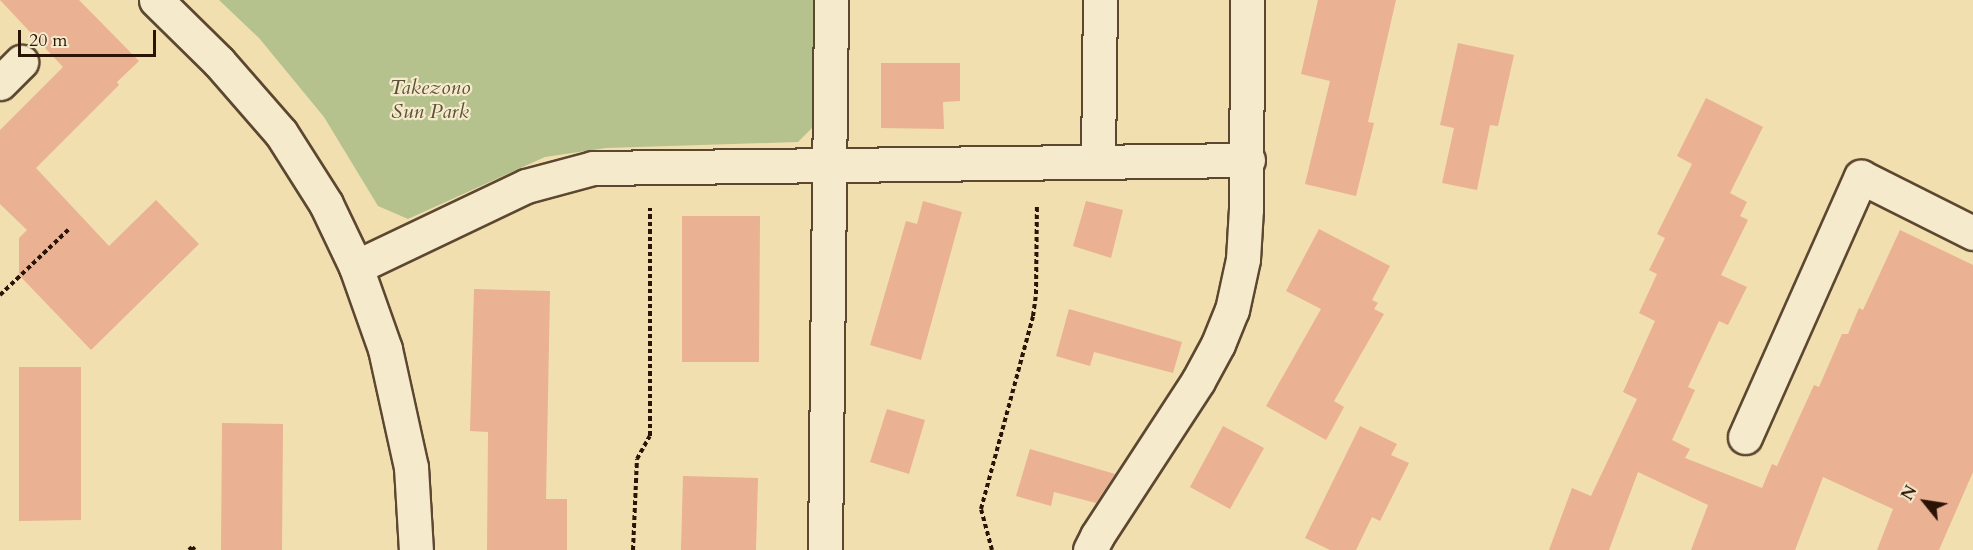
<!DOCTYPE html>
<html>
<head>
<meta charset="utf-8">
<style>
	body { margin:0 }
	#map { position:relative; width:1973px; height:550px; overflow:hidden; background:#f1dfb0; font-family:Cardo,serif }
	div>[style] { position:absolute }
	[style*='--x'] { left:calc(var(--x)*1px); top:calc(var(--y)*1px); width:calc(var(--w)*1px); rotate:calc(var(--a)*1deg) }
	.green>* { inset:0; background:#b6c28e }
	.building>* { inset:0; background:#eab193 }
	.path>* { height:4px; margin-top:-2px; transform-origin:0; background:repeating-linear-gradient(90deg,#2a1406 0 4.5px,transparent 0 7.5px) }
	.roads { filter:drop-shadow(2px 0 #5c4730) drop-shadow(-2px 0 #5c4730) drop-shadow(0 2px #5c4730) drop-shadow(0 -2px #5c4730) }
	.minor>* { height:33px; margin:-16.5px; padding:0 16.5px; transform-origin:16.5px; border-radius:16.5px; background:#f6eacc }
	.tertiary>* { height:33px; margin:-16.5px; padding:0 16.5px; transform-origin:16.5px; border-radius:16.5px; background:#f6eacc }
	span { translate:-50% -50%; white-space:nowrap; text-align:center; line-height:1.15; -webkit-text-stroke:4.5px #f6eacc; paint-order:stroke }
	.park-label { font-size:21px; color:#5b5136; font-style:italic }
	.north { position:absolute; left:1895px; top:472px; width:60px; height:60px; -webkit-text-stroke:4px #f6eacc; paint-order:stroke; rotate:300deg; font-size:16px; font-weight:700; line-height:24px; text-align:center; color:#2a1406 }
	.north::after { content:''; display:block; margin:auto; width:21px; height:27px; background:#2a1406; clip-path:polygon(50% 0,100% 100%,50% 72%,0 100%) }
	.scale { position:absolute; left:18px; top:30px; width:138px; height:27px; box-sizing:border-box; border:3px solid #2a1406; border-top:0; padding-left:8px; font-size:18px; line-height:21px; white-space:nowrap; color:#2a1406; -webkit-text-stroke:4px #f6eacc; paint-order:stroke }
</style>
</head>
<body>
<div id="map">
	<div class="green">
		<i style="clip-path:polygon(219px 0,815px 0,814px 126px,798px 142px,606px 148px,545px 157px,408px 219px,378px 206px,324px 117px,259px 38px)"></i>
	</div>
	<div class="building">
		<i style="clip-path:polygon(0 0,79px 0,139px 61px,117px 82px,119px 85px,36px 168px,109px 246px,156px 200px,199px 244px,91px 350px,19px 275px,19px 238px,27px 230px,0 204px,0 130px,63px 67px)"></i>
		<i style="clip-path:polygon(1318px 0,1396px 0,1368px 122px,1374px 123px,1356px 196px,1305px 184px,1330px 81px,1301px 74px)"></i>
		<i style="clip-path:polygon(1458px 43px,1514px 55px,1498px 126px,1490px 125px,1477px 190px,1442px 183px,1454px 128px,1440px 125px)"></i>
		<i style="clip-path:polygon(881px 63px,960px 63px,960px 101px,943px 102px,944px 129px,881px 128px)"></i>
		<i style="clip-path:polygon(1706px 98px,1763px 127px,1730px 193px,1747px 202px,1740px 216px,1748px 220px,1721px 275px,1747px 287px,1728px 325px,1719px 321px,1688px 387px,1695px 390px,1672px 440px,1690px 449px,1685px 458px,1762px 488px,1772px 464px,1777px 466px,1814px 385px,1819px 387px,1842px 334px,1848px 334px,1859px 308px,1863px 310px,1900px 230px,1973px 265px,1973px 472px,1939px 550px,1877px 550px,1893px 509px,1823px 477px,1795px 550px,1691px 550px,1708px 505px,1638px 472px,1609px 550px,1549px 550px,1572px 488px,1591px 496px,1637px 399px,1623px 392px,1655px 321px,1639px 313px,1657px 274px,1649px 270px,1665px 238px,1657px 234px,1692px 164px,1677px 156px)"></i>
		<i style="clip-path:polygon(923px 201px,962px 212px,921px 360px,870px 345px,906px 221px,917px 224px)"></i>
		<i style="clip-path:polygon(1086px 201px,1123px 210px,1111px 258px,1073px 246px)"></i>
		<i style="clip-path:polygon(682px 216px,760px 216px,759px 362px,682px 362px)"></i>
		<i style="clip-path:polygon(1319px 229px,1390px 266px,1372px 300px,1378px 303px,1374px 309px,1384px 314px,1334px 401px,1344px 407px,1326px 440px,1266px 406px,1321px 309px,1286px 291px)"></i>
		<i style="clip-path:polygon(474px 289px,550px 291px,546px 499px,567px 499px,567px 550px,487px 550px,488px 432px,470px 431px)"></i>
		<i style="clip-path:polygon(1069px 309px,1182px 342px,1173px 373px,1094px 352px,1090px 366px,1056px 356px)"></i>
		<i style="clip-path:polygon(19px 367px,81px 367px,81px 520px,19px 521px)"></i>
		<i style="clip-path:polygon(887px 409px,925px 420px,909px 474px,870px 462px)"></i>
		<i style="clip-path:polygon(222px 423px,283px 424px,282px 550px,221px 550px)"></i>
		<i style="clip-path:polygon(1223px 426px,1264px 448px,1230px 509px,1190px 487px)"></i>
		<i style="clip-path:polygon(1360px 426px,1397px 444px,1391px 455px,1409px 463px,1380px 521px,1372px 517px,1356px 550px,1330px 550px,1305px 538px)"></i>
		<i style="clip-path:polygon(1030px 449px,1115px 474px,1096px 503px,1054px 492px,1051px 506px,1016px 496px)"></i>
		<i style="clip-path:polygon(683px 476px,758px 478px,756px 550px,681px 550px)"></i>
	</div>
	<div class="path">
		<i style="--x:0;--y:295;--w:97;--a:-43.7"></i>
		<i style="--x:189;--y:550;--w:4;--a:-45"></i>
		<i style="--x:192;--y:547;--w:4;--a:45"></i>
		<i style="--x:633;--y:550;--w:91;--a:-87.5"></i>
		<i style="--x:637;--y:459;--w:26;--a:-61"></i>
		<i style="--x:650;--y:436;--w:228;--a:-90"></i>
		<i style="--x:992;--y:550;--w:42;--a:-105"></i>
		<i style="--x:981;--y:509;--w:200;--a:-74.9"></i>
		<i style="--x:1033;--y:316;--w:22;--a:-82"></i>
		<i style="--x:1036;--y:294;--w:90;--a:-89.4"></i>
	</div>
	<div class="roads">
		<div class="minor">
			<i style="--x:0;--y:83;--w:30;--a:-45"></i>
			<i style="--x:1098;--y:160;--w:160;--a:-89.3"></i>
			<i style="--x:356;--y:267;--w:188;--a:-25.5"></i>
			<i style="--x:526;--y:186;--w:69;--a:-15"></i>
			<i style="--x:593;--y:168;--w:655;--a:-0.7"></i>
			<i style="--x:1745;--y:437;--w:285;--a:-66"></i>
			<i style="--x:1861;--y:177;--w:125;--a:26.6"></i>
			<i style="--x:825;--y:550;--w:550;--a:-89.37"></i>
			<i style="--x:1090;--y:550;--w:16;--a:-63"></i>
			<i style="--x:1097;--y:536;--w:185;--a:-56.9"></i>
			<i style="--x:1198;--y:381;--w:42;--a:-61.6"></i>
			<i style="--x:1218;--y:344;--w:37;--a:-68"></i>
			<i style="--x:1232;--y:310;--w:52;--a:-77.8"></i>
			<i style="--x:1243;--y:259;--w:50;--a:-86.6"></i>
			<i style="--x:1246;--y:209;--w:209;--a:-89.7"></i>
		</div>
		<div class="tertiary">
			<i style="--x:156;--y:0;--w:88;--a:44.5"></i>
			<i style="--x:219;--y:62;--w:94;--a:48.9"></i>
			<i style="--x:281;--y:133;--w:84;--a:57.6"></i>
			<i style="--x:326;--y:204;--w:70;--a:64.5"></i>
			<i style="--x:356;--y:267;--w:87;--a:70.5"></i>
			<i style="--x:385;--y:349;--w:121;--a:77.6"></i>
			<i style="--x:411;--y:467;--w:83;--a:86.6"></i>
		</div>
	</div>
	<div class="park-label">
		<span style="left:430px;top:100px">Takezono<br>Sun Park</span>
	</div>
	<div class="north">N</div>
	<div class="scale">20 m</div>
</div>
</body>
</html>
